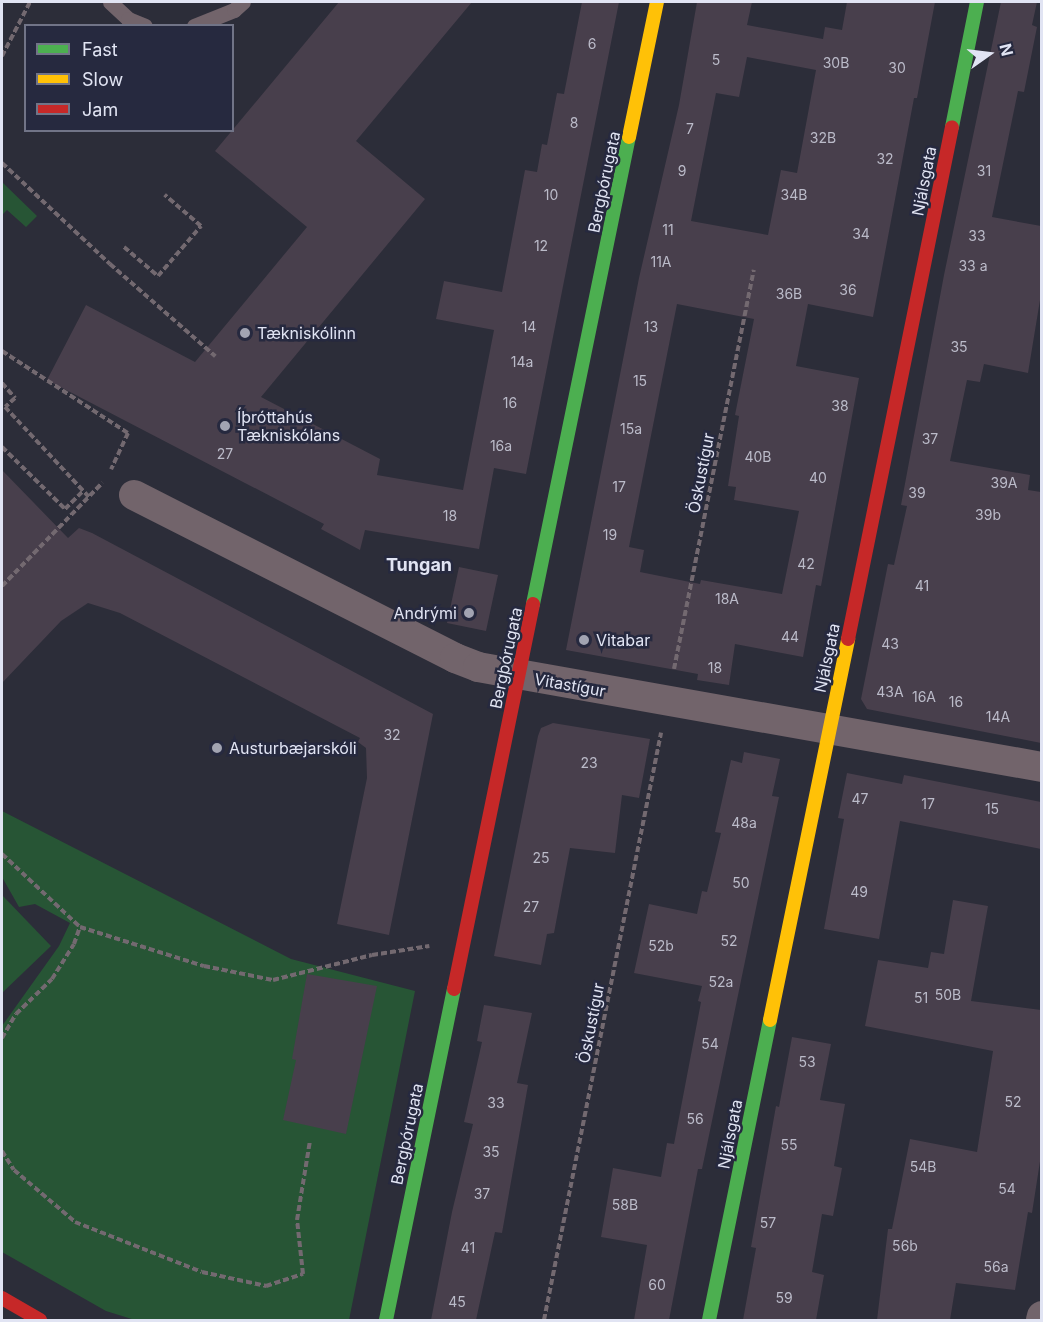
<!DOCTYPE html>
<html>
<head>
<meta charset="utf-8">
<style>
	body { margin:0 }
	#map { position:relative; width:1043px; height:1322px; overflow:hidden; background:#2c2d39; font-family:Inter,sans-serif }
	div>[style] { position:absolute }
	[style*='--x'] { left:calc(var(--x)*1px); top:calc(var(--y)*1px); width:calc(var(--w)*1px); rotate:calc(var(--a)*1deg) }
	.green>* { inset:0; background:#275535 }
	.building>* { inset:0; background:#483f4c }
	.path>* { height:4px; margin-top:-2px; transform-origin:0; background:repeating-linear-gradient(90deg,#736970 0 6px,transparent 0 9px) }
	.lane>* { height:15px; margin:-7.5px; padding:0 7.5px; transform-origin:7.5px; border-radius:7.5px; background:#72646b }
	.street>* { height:30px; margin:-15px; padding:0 15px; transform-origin:15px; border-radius:15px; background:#72646b }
	.fast>* { height:14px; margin:-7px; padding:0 7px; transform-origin:7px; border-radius:7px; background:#4caf50 }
	.slow>* { height:14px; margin:-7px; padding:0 7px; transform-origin:7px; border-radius:7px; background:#ffc107 }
	.jam>* { height:14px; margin:-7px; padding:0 7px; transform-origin:7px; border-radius:7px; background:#c62828 }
	.dots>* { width:16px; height:16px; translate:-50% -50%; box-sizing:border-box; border:3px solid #26293f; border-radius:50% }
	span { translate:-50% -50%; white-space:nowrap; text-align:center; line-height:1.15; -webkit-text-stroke:5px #26293f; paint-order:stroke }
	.number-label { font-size:14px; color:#bbbbc9 }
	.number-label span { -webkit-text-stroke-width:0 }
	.street-label { font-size:16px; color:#e1e4f3 }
	.poi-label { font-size:16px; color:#e1e4f3 }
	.left { translate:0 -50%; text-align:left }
	.right { translate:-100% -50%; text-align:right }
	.neighbourhood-label { font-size:18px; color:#e1e4f3; font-weight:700 }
	.frame { position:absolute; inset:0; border:3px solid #e1e4f3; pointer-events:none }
	.legend { position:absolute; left:24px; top:24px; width:210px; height:108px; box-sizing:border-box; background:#26293f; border:2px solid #717487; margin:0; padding:8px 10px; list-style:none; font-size:18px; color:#e1e4f3 }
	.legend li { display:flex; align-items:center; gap:12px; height:30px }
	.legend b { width:30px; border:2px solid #717487 }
	.north { position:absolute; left:959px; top:24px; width:60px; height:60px; -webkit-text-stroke:4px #26293f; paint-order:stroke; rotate:76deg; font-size:16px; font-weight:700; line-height:24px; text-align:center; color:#e1e4f3 }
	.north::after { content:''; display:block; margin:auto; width:21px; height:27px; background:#e1e4f3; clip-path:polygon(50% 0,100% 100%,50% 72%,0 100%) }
</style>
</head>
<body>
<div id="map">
	<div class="green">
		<i style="clip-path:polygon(2px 182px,37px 216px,26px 227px,7px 210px,2px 215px)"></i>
		<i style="clip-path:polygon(2px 811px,291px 959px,415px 991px,349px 1320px,135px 1320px,106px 1311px,2px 1252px,2px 1026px,59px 946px,70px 923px,35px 904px,19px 907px,2px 877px)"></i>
		<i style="clip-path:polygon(2px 895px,51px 946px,2px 993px)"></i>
	</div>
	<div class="building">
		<i style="clip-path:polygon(339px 2px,472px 2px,356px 141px,425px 199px,261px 397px,380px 459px,377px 475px,463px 490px,494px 330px,436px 319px,444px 281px,502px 292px,525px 170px,537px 172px,542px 144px,547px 145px,557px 93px,564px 94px,582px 2px,619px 2px,526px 474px,494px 468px,479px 549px,365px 530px,360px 550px,321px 529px,324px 524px,47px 380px,86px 305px,195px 362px,307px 227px,215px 151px)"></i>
		<i style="clip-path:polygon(evenodd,697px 2px,752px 2px,747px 25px,823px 39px,825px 27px,842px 30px,847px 2px,935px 2px,917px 98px,914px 98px,873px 317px,808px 304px,796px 366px,859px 378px,821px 586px,816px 585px,803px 657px,735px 644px,729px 685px,697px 680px,698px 674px,566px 650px,639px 278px,679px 105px,697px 2px,747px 57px,816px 70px,797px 173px,781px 170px,768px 235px,691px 221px,716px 93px,739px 97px,747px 57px,697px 2px,677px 304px,754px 319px,735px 415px,739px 416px,728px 486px,736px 487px,734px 500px,799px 511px,782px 594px,701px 580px,700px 584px,640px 572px,644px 550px,629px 547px,677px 304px)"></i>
		<i style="clip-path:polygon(1001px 2px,1037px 2px,1032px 25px,1037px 27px,1024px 92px,1018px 91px,992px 217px,1041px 226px,1041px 294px,1028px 373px,984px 364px,980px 382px,967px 380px,950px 461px,1030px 475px,1028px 490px,1041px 492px,1041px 743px,867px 709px,861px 699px,888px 564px,894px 565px,907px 506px,901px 505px,944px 275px)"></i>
		<i style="clip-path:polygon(2px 470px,68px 538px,79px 528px,92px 533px,433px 714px,389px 935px,337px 924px,367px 778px,366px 748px,358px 742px,360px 738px,120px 613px,88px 603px,61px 621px,2px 683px)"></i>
		<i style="clip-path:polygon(459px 567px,498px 575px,486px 631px,447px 623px)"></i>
		<i style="clip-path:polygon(553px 723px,650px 739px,639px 798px,622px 795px,615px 853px,570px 848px,554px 933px,547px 934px,541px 965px,494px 956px,538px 736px,541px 728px)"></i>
		<i style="clip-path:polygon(744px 752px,780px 759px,772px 796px,779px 797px,707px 1145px,702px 1169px,698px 1169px,669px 1320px,634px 1320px,647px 1245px,601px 1237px,613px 1168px,661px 1177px,667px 1143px,674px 1144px,701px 1002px,698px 1001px,702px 986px,634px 973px,649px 904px,697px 914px,702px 891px,707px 892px,721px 833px,715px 832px,731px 760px,742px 763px)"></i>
		<i style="clip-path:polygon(847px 773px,902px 784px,904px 775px,1041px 802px,1041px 849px,900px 821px,879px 939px,824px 929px,844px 819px,838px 818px)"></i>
		<i style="clip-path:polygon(953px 900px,988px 906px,971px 1001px,1041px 1010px,1041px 1155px,1032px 1213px,1028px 1212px,1015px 1290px,956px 1283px,950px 1320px,877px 1320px,888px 1229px,892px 1229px,910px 1139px,977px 1152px,993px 1051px,865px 1026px,878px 960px,928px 968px,931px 952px,944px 954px)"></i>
		<i style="clip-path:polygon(307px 974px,377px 986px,346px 1134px,283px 1120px,296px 1060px,292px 1059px)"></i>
		<i style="clip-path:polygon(484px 1005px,532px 1013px,517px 1083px,528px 1085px,502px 1233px,495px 1232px,476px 1320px,431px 1320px,452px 1212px,473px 1124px,464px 1122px,482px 1042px,477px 1041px)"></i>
		<i style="clip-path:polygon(792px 1037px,831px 1044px,820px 1100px,845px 1104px,834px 1166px,842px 1168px,833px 1216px,822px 1214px,812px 1272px,824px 1275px,816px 1320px,743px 1320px,756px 1248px,751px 1247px,776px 1106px,779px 1107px)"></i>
	</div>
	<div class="path">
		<i style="--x:2;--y:56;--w:61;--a:-62.6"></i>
		<i style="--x:2;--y:163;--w:148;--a:43.1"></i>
		<i style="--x:110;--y:264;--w:140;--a:41.2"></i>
		<i style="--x:124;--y:247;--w:45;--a:40.5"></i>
		<i style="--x:158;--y:276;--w:66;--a:-49.3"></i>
		<i style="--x:201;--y:226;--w:48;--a:-139.3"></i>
		<i style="--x:2;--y:351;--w:150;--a:33.1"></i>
		<i style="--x:128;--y:433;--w:40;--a:115"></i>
		<i style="--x:2;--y:383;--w:20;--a:49"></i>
		<i style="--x:15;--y:398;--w:13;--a:138"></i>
		<i style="--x:5;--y:407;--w:125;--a:47"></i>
		<i style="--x:2;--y:447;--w:88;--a:44.5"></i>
		<i style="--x:65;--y:509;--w:25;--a:-45"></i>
		<i style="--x:2;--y:586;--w:144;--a:-45.8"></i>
		<i style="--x:674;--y:669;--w:407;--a:-78.7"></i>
		<i style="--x:2;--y:854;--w:107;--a:43.1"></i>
		<i style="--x:80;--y:927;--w:130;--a:17.5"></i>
		<i style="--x:204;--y:966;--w:70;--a:11.5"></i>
		<i style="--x:273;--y:980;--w:102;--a:-14.2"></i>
		<i style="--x:372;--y:955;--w:58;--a:-9"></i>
		<i style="--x:2;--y:1038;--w:28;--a:-60"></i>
		<i style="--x:16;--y:1014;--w:50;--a:-44.2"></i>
		<i style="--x:52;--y:979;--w:41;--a:-57.8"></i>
		<i style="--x:74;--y:944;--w:18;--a:-71"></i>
		<i style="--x:2;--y:1151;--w:22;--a:58"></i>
		<i style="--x:14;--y:1170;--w:80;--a:40.4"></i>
		<i style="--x:75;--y:1222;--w:136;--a:21.5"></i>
		<i style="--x:202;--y:1272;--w:66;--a:12.3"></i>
		<i style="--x:266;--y:1286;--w:39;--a:-18"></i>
		<i style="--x:303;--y:1274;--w:54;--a:-96.3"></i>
		<i style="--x:297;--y:1220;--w:80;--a:-80.7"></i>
		<i style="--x:544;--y:1320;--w:599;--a:-78.73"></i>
	</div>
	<div class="lane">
		<i style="--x:110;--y:2;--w:25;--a:43"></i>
		<i style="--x:128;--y:19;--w:18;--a:22"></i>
		<i style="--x:194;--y:26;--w:43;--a:-21.8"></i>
		<i style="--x:234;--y:10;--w:12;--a:-42"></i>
	</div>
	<div class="street">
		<i style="--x:134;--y:495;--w:360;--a:26.9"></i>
		<i style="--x:455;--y:658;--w:25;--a:21"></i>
		<i style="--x:478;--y:667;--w:573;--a:10.05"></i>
		<i style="--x:1041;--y:1320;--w:4;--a:-76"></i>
	</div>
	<div class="fast">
		<i style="--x:952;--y:127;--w:127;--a:-78.7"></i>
		<i style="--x:533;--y:604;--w:477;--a:-78.4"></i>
		<i style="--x:386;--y:1320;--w:338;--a:-78.4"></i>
		<i style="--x:709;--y:1320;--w:306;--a:-78.5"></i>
	</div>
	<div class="slow">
		<i style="--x:629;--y:137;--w:138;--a:-78.3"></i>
		<i style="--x:770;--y:1020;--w:389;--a:-78.4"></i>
	</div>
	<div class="jam">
		<i style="--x:848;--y:639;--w:522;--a:-78.52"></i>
		<i style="--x:454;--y:989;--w:393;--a:-78.4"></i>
		<i style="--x:2;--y:1298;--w:44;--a:30.1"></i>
	</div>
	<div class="dots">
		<i style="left:245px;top:333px;background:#a2a4b2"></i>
		<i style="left:225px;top:426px;background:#a2a4b2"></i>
		<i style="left:469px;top:613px;background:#a2a4b2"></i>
		<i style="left:584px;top:640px;background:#a2a4b2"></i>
		<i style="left:217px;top:748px;background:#a2a4b2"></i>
	</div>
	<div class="number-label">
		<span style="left:592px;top:44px">6</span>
		<span style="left:716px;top:60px">5</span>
		<span style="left:836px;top:63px">30B</span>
		<span style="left:897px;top:68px">30</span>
		<span style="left:574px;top:123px">8</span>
		<span style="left:690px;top:129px">7</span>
		<span style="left:823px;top:138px">32B</span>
		<span style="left:885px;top:159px">32</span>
		<span style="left:682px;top:171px">9</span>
		<span style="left:984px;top:171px">31</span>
		<span style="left:551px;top:195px">10</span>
		<span style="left:794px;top:195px">34B</span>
		<span style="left:668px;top:230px">11</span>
		<span style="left:861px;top:234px">34</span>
		<span style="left:977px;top:236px">33</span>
		<span style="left:541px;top:246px">12</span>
		<span style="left:661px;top:262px">11A</span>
		<span style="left:973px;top:266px">33 a</span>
		<span style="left:848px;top:290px">36</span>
		<span style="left:789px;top:294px">36B</span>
		<span style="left:529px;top:327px">14</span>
		<span style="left:651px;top:327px">13</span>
		<span style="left:959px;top:347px">35</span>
		<span style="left:522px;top:362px">14a</span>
		<span style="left:640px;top:381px">15</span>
		<span style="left:510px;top:403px">16</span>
		<span style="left:840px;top:406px">38</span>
		<span style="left:631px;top:429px">15a</span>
		<span style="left:930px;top:439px">37</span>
		<span style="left:501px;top:446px">16a</span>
		<span style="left:225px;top:454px">27</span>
		<span style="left:758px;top:457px">40B</span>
		<span style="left:818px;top:478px">40</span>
		<span style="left:1004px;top:483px">39A</span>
		<span style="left:619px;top:487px">17</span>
		<span style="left:917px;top:493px">39</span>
		<span style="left:988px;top:515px">39b</span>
		<span style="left:450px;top:516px">18</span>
		<span style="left:610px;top:535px">19</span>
		<span style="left:806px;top:564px">42</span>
		<span style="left:922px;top:586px">41</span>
		<span style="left:727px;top:599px">18A</span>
		<span style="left:790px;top:637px">44</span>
		<span style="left:890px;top:644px">43</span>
		<span style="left:715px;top:668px">18</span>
		<span style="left:890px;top:692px">43A</span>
		<span style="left:924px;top:697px">16A</span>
		<span style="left:956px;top:702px">16</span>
		<span style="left:998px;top:717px">14A</span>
		<span style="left:392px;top:735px">32</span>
		<span style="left:589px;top:763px">23</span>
		<span style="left:860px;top:799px">47</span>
		<span style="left:928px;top:804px">17</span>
		<span style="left:992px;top:809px">15</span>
		<span style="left:744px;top:823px">48a</span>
		<span style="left:541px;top:858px">25</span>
		<span style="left:741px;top:883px">50</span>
		<span style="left:859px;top:892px">49</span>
		<span style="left:531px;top:907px">27</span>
		<span style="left:729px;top:941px">52</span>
		<span style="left:661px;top:946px">52b</span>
		<span style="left:721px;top:982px">52a</span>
		<span style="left:948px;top:995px">50B</span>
		<span style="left:921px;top:998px">51</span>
		<span style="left:710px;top:1044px">54</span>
		<span style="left:807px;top:1062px">53</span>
		<span style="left:1013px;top:1102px">52</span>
		<span style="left:496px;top:1103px">33</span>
		<span style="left:695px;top:1119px">56</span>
		<span style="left:789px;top:1145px">55</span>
		<span style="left:491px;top:1152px">35</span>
		<span style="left:923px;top:1167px">54B</span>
		<span style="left:1007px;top:1189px">54</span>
		<span style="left:482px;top:1194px">37</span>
		<span style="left:625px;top:1205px">58B</span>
		<span style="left:768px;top:1223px">57</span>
		<span style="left:905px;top:1246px">56b</span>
		<span style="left:468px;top:1248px">41</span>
		<span style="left:996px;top:1267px">56a</span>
		<span style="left:657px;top:1285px">60</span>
		<span style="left:784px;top:1298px">59</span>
		<span style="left:457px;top:1302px">45</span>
	</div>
	<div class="street-label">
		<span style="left:924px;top:181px;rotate:-79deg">Njálsgata</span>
		<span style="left:604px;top:182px;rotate:-78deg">Bergþórugata</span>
		<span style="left:701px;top:473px;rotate:-79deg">Öskustígur</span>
		<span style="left:506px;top:658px;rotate:-78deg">Bergþórugata</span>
		<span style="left:827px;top:658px;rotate:-78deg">Njálsgata</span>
		<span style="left:570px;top:685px;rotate:10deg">Vitastígur</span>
		<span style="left:591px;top:1023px;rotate:-79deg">Öskustígur</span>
		<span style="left:407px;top:1134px;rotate:-78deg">Bergþórugata</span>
		<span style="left:730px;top:1134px;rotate:-79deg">Njálsgata</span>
	</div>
	<div class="poi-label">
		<span class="left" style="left:257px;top:333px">Tækniskólinn</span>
		<span class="left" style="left:237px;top:426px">Íþróttahús<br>Tækniskólans</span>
		<span class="right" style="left:457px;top:613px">Andrými</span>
		<span class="left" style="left:596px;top:640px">Vitabar</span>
		<span class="left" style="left:229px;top:748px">Austurbæjarskóli</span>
	</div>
	<div class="neighbourhood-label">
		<span style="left:419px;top:565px">Tungan</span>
	</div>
	<div class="frame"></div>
	<ul class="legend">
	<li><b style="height:8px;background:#4caf50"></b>Fast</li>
	<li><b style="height:8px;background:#ffc107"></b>Slow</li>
	<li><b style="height:8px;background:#c62828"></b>Jam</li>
	</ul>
	<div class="north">N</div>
</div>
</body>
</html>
